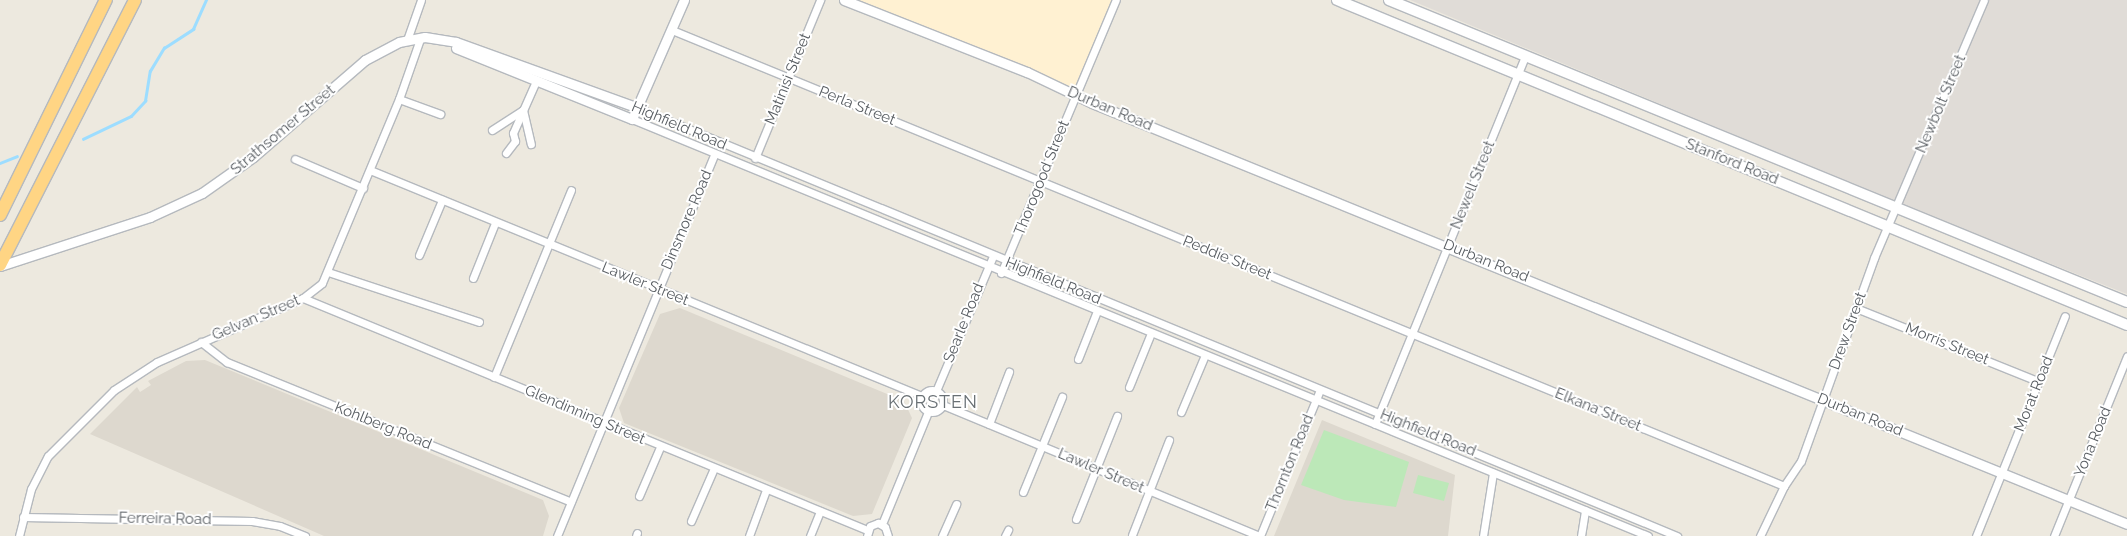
<!DOCTYPE html>
<html>
<head>
<meta charset="utf-8">
<style>
	body { margin:0 }
	#map { position:relative; width:2127px; height:536px; overflow:hidden; background:#ede9df; font-family:Raleway,sans-serif }
	div>[style] { position:absolute }
	[style*='--x'] { left:calc(var(--x)*1px); top:calc(var(--y)*1px); width:calc(var(--w)*1px); rotate:calc(var(--a)*1deg) }
	.commercial>* { inset:0; background:#fff1d2 }
	.industrial>* { inset:0; background:#e0dcd7 }
	.education>* { inset:0; background:#ddd8ce }
	.green>* { inset:0; background:#bce8b8 }
	.stream>* { height:2.5px; margin:-1.25px; padding:0 1.25px; transform-origin:1.25px; border-radius:1.25px; background:#9dddff }
	.roads { filter:drop-shadow(1px 0 #b5b9be) drop-shadow(-1px 0 #b5b9be) drop-shadow(0 1px #b5b9be) drop-shadow(0 -1px #b5b9be) }
	.minor>* { height:7px; margin:-3.5px; padding:0 3.5px; transform-origin:3.5px; border-radius:3.5px; background:#fff }
	.minor>.ring { margin:-3.5px; padding:0; box-sizing:content-box; background:none; border:7px solid #fff; border-radius:50% }
	.tertiary>* { height:9px; margin:-4.5px; padding:0 4.5px; transform-origin:4.5px; border-radius:4.5px; background:#fff }
	.secondary>* { height:10px; margin:-5px; padding:0 5px; transform-origin:5px; border-radius:5px; background:#fff }
	.motorway>* { height:12px; margin:-6px; padding:0 6px; transform-origin:6px; border-radius:6px; background:#ffd584 }
	span { translate:-50% -50%; white-space:nowrap; text-align:center; line-height:1.15; -webkit-text-stroke:4px #fff; paint-order:stroke }
	.street-label { font-size:15px; color:#585d62 }
	.quarter-label { font-size:18px; color:#697074; letter-spacing:1px }
</style>
</head>
<body>
<div id="map">
	<div class="commercial">
		<i style="clip-path:polygon(858px 0,1113px 0,1074px 88px)"></i>
	</div>
	<div class="industrial">
		<i style="clip-path:polygon(1410px 0,2127px 0,2127px 294px,1913px 209px)"></i>
	</div>
	<div class="education">
		<i style="clip-path:polygon(680px 308px,904px 401px,912px 418px,872px 514px,853px 516px,624px 423px,619px 408px,660px 314px)"></i>
		<i style="clip-path:polygon(205px 360px,543px 500px,549px 516px,543px 536px,324px 536px,90px 434px,137px 387px,140px 392px,151px 385px,148px 381px,186px 361px)"></i>
		<i style="clip-path:polygon(1322px 420px,1455px 475px,1448px 536px,1274px 536px)"></i>
	</div>
	<div class="green">
		<i style="clip-path:polygon(1324px 430px,1409px 462px,1396px 507px,1344px 500px,1301px 485px)"></i>
		<i style="clip-path:polygon(1418px 475px,1449px 483px,1444px 501px,1413px 493px)"></i>
	</div>
	<div class="stream">
		<i style="--x:83;--y:139;--w:53;--a:-25.6"></i>
		<i style="--x:131;--y:116;--w:21;--a:-47"></i>
		<i style="--x:145;--y:101;--w:30;--a:-81"></i>
		<i style="--x:150;--y:71;--w:27;--a:-59"></i>
		<i style="--x:164;--y:48;--w:35;--a:-33"></i>
		<i style="--x:193;--y:29;--w:32;--a:-66"></i>
		<i style="--x:0;--y:163;--w:18;--a:-22"></i>
	</div>
	<div class="roads">
		<div class="minor">
			<i style="--x:672;--y:30;--w:1202;--a:22.3"></i>
			<i style="--x:407;--y:40;--w:42;--a:-70.7"></i>
			<i style="--x:399;--y:99;--w:44;--a:20.1"></i>
			<i style="--x:638;--y:108;--w:1124;--a:22.39"></i>
			<i style="--x:632;--y:119;--w:1098;--a:22.31"></i>
			<i style="--x:492;--y:130;--w:37;--a:-33"></i>
			<i style="--x:523;--y:110;--w:35;--a:77"></i>
			<i style="--x:506;--y:153;--w:15;--a:-53"></i>
			<i style="--x:515;--y:141;--w:8;--a:-104"></i>
			<i style="--x:513;--y:133;--w:57;--a:-66.1"></i>
			<i style="--x:755;--y:158;--w:171;--a:-67.6"></i>
			<i style="--x:295;--y:159;--w:74;--a:23.1"></i>
			<i style="--x:370;--y:170;--w:596;--a:22.27"></i>
			<i style="--x:419;--y:255;--w:60;--a:-67.3"></i>
			<i style="--x:328;--y:272;--w:159;--a:18.3"></i>
			<i style="--x:1001;--y:273;--w:296;--a:-67.2"></i>
			<i style="--x:473;--y:278;--w:59;--a:-68.2"></i>
			<i style="--x:303;--y:298;--w:610;--a:22.36"></i>
			<i style="--x:1856;--y:308;--w:196;--a:21.9"></i>
			<i style="--x:201;--y:342;--w:33;--a:38"></i>
			<i style="--x:227;--y:362;--w:371;--a:22.1"></i>
			<i style="--x:1078;--y:359;--w:52;--a:-68.4"></i>
			<i style="--x:494;--y:377;--w:202;--a:-67.6"></i>
			<i style="--x:1129;--y:387;--w:58;--a:-67.8"></i>
			<i class="ring" style="left:921px;top:390px;width:15px;height:15px"></i>
			<i style="--x:936;--y:391;--w:147;--a:-67.1"></i>
			<i style="--x:943;--y:405;--w:343;--a:22.5"></i>
			<i style="--x:1260;--y:536;--w:158;--a:-67.7"></i>
			<i style="--x:1181;--y:412;--w:62;--a:-67.2"></i>
			<i style="--x:989;--y:424;--w:56;--a:-69"></i>
			<i style="--x:1375;--y:424;--w:397;--a:-67.8"></i>
			<i style="--x:1023;--y:492;--w:103;--a:-67.7"></i>
			<i style="--x:639;--y:496;--w:53;--a:-66.8"></i>
			<i style="--x:23;--y:517;--w:229;--a:1"></i>
			<i style="--x:252;--y:521;--w:28;--a:10"></i>
			<i style="--x:280;--y:526;--w:27;--a:22"></i>
			<i style="--x:1076;--y:519;--w:111;--a:-68.3"></i>
			<i style="--x:691;--y:521;--w:58;--a:-66.5"></i>
			<i style="--x:882;--y:524;--w:121;--a:-67.7"></i>
			<i style="--x:1132;--y:535;--w:102;--a:-68.7"></i>
			<i style="--x:19;--y:536;--w:49;--a:-75.7"></i>
			<i style="--x:31;--y:489;--w:37;--a:-63"></i>
			<i style="--x:48;--y:456;--w:93;--a:-45"></i>
			<i style="--x:114;--y:390;--w:51;--a:-33.1"></i>
			<i style="--x:157;--y:362;--w:159;--a:-23.7"></i>
			<i style="--x:303;--y:298;--w:24;--a:-38"></i>
			<i style="--x:322;--y:283;--w:199;--a:-67.3"></i>
			<i style="--x:399;--y:99;--w:64;--a:-70.7"></i>
			<i style="--x:557;--y:536;--w:412;--a:-67.6"></i>
			<i style="--x:636;--y:536;--w:3;--a:-72"></i>
			<i style="--x:749;--y:536;--w:49;--a:-69.7"></i>
			<i style="--x:810;--y:536;--w:27;--a:-68"></i>
			<i style="--x:867;--y:536;--w:10;--a:-73"></i>
			<i style="--x:870;--y:526;--w:9;--a:-21"></i>
			<i style="--x:878;--y:523;--w:8;--a:30"></i>
			<i style="--x:885;--y:527;--w:9;--a:72"></i>
			<i style="--x:942;--y:536;--w:35;--a:-66"></i>
			<i style="--x:1005;--y:536;--w:7;--a:-63"></i>
			<i style="--x:1483;--y:536;--w:64;--a:-81"></i>
			<i style="--x:1581;--y:536;--w:26;--a:-81"></i>
			<i style="--x:1760;--y:536;--w:55;--a:-64.4"></i>
			<i style="--x:1784;--y:486;--w:30;--a:-56"></i>
			<i style="--x:1801;--y:461;--w:216;--a:-70.2"></i>
			<i style="--x:1874;--y:258;--w:280;--a:-66.9"></i>
			<i style="--x:1976;--y:536;--w:237;--a:-68"></i>
			<i style="--x:2054;--y:536;--w:194;--a:-67.9"></i>
		</div>
		<div class="tertiary">
			<i style="--x:844;--y:0;--w:197;--a:21.5"></i>
			<i style="--x:1027;--y:72;--w:72;--a:25.5"></i>
			<i style="--x:1092;--y:103;--w:1117;--a:22.13"></i>
			<i style="--x:456;--y:48;--w:190;--a:22"></i>
			<i style="--x:632;--y:119;--w:130;--a:-66.4"></i>
			<i style="--x:0;--y:266;--w:158;--a:-18.1"></i>
			<i style="--x:150;--y:217;--w:57;--a:-24.8"></i>
			<i style="--x:202;--y:193;--w:62;--a:-35.2"></i>
			<i style="--x:253;--y:157;--w:148;--a:-40.9"></i>
			<i style="--x:365;--y:60;--w:38;--a:-28"></i>
			<i style="--x:399;--y:42;--w:26;--a:-11"></i>
			<i style="--x:425;--y:37;--w:31;--a:9"></i>
			<i style="--x:456;--y:42;--w:194;--a:19.9"></i>
		</div>
		<div class="secondary">
			<i style="--x:1337;--y:0;--w:854;--a:22.36"></i>
			<i style="--x:1389;--y:0;--w:797;--a:22.26"></i>
		</div>
		<div class="motorway">
			<i style="--x:0;--y:215;--w:240;--a:-63.8"></i>
			<i style="--x:0;--y:265;--w:297;--a:-63"></i>
		</div>
	</div>
	<div class="street-label">
		<span style="left:788px;top:79px;rotate:-68deg">Matinisi Street</span>
		<span style="left:1941px;top:104px;rotate:-67deg">Newbolt Street</span>
		<span style="left:857px;top:106px;rotate:22deg">Perla Street</span>
		<span style="left:1110px;top:109px;rotate:23deg">Durban Road</span>
		<span style="left:679px;top:126px;rotate:23deg">Highfield Road</span>
		<span style="left:283px;top:130px;rotate:-40deg">Strathsomer Street</span>
		<span style="left:1732px;top:162px;rotate:22deg">Stanford Road</span>
		<span style="left:1042px;top:178px;rotate:-68deg">Thorogood Street</span>
		<span style="left:1473px;top:185px;rotate:-68deg">Newell Street</span>
		<span style="left:687px;top:220px;rotate:-67deg">Dinsmore Road</span>
		<span style="left:1227px;top:258px;rotate:22deg">Peddie Street</span>
		<span style="left:1486px;top:261px;rotate:22deg">Durban Road</span>
		<span style="left:1053px;top:281px;rotate:22deg">Highfield Road</span>
		<span style="left:645px;top:284px;rotate:22deg">Lawler Street</span>
		<span style="left:256px;top:318px;rotate:-23deg">Gelvan Street</span>
		<span style="left:964px;top:323px;rotate:-68deg">Searle Road</span>
		<span style="left:1848px;top:331px;rotate:-70deg">Drew Street</span>
		<span style="left:1947px;top:344px;rotate:22deg">Morris Street</span>
		<span style="left:2034px;top:394px;rotate:-68deg">Morat Road</span>
		<span style="left:1598px;top:410px;rotate:22deg">Elkana Street</span>
		<span style="left:585px;top:415px;rotate:23deg">Glendinning Street</span>
		<span style="left:1860px;top:415px;rotate:22deg">Durban Road</span>
		<span style="left:383px;top:426px;rotate:22deg">Kohlberg Road</span>
		<span style="left:1428px;top:433px;rotate:22deg">Highfield Road</span>
		<span style="left:2093px;top:442px;rotate:-68deg">Yona Road</span>
		<span style="left:1290px;top:463px;rotate:-68deg">Thornton Road</span>
		<span style="left:1101px;top:471px;rotate:23deg">Lawler Street</span>
		<span style="left:165px;top:519px;rotate:1deg">Ferreira Road</span>
	</div>
	<div class="quarter-label">
		<span style="left:933px;top:402px">KORSTEN</span>
	</div>
</div>
</body>
</html>
